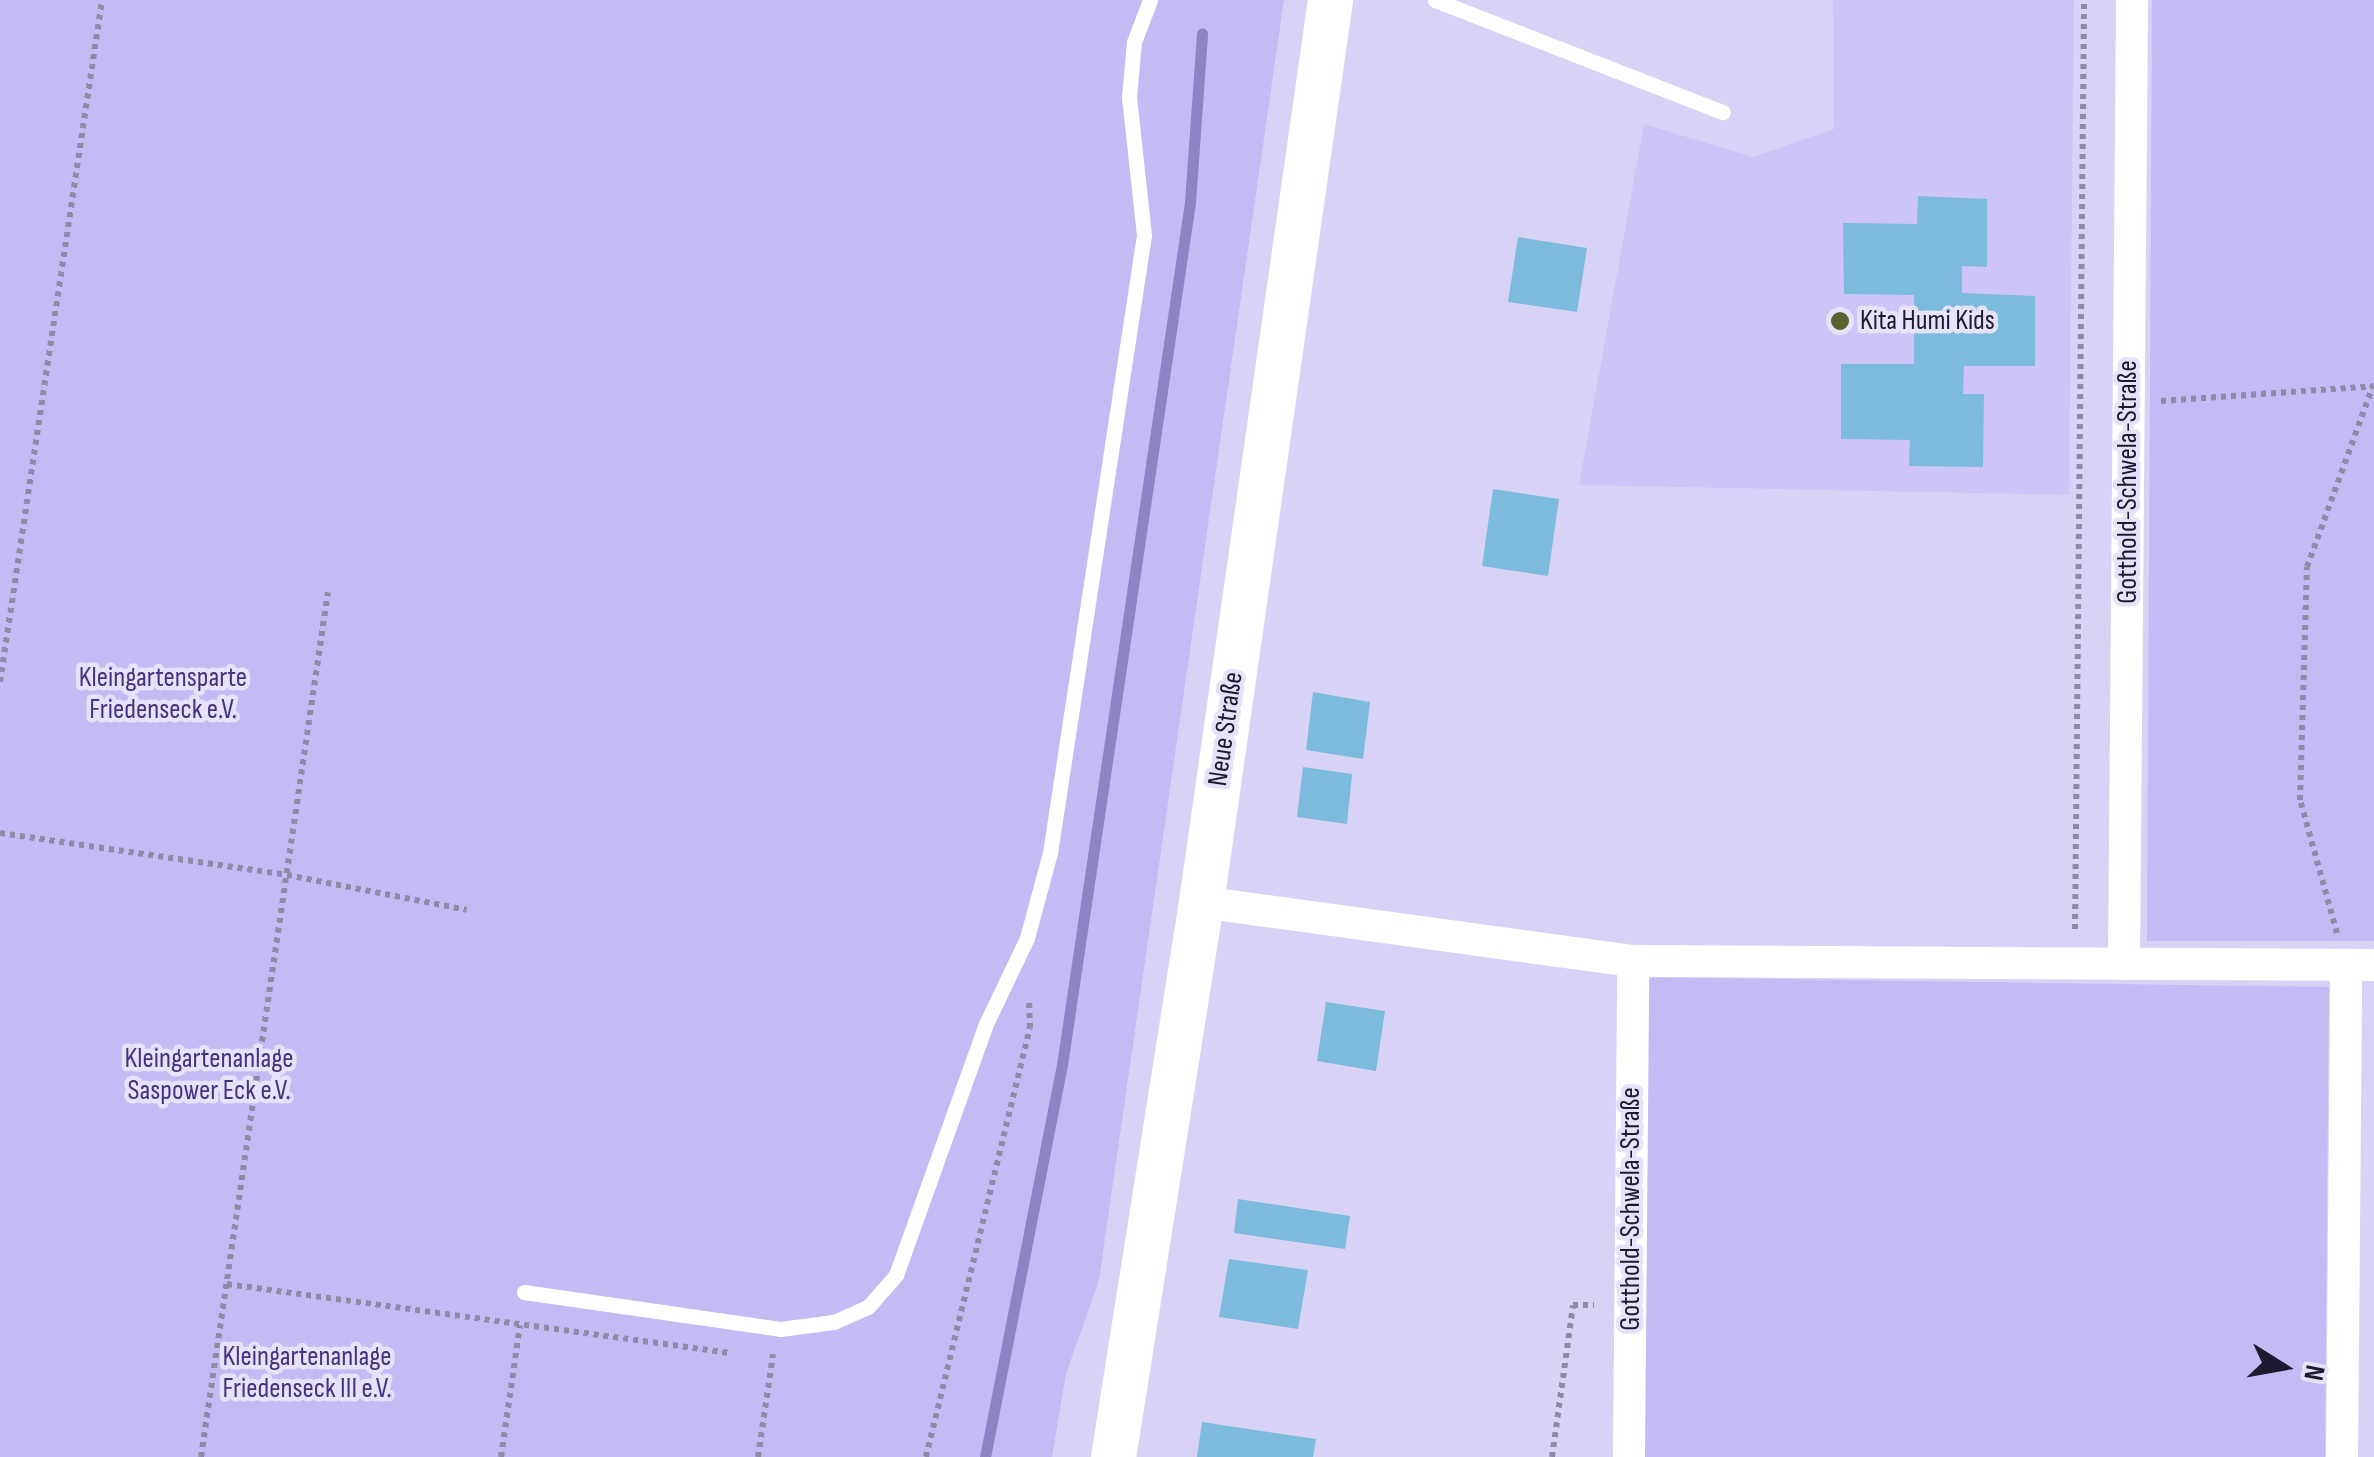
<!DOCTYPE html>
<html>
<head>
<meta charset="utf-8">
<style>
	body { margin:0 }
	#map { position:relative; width:2374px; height:1457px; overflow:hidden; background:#d8d3f6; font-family:"Sofia Sans Condensed",sans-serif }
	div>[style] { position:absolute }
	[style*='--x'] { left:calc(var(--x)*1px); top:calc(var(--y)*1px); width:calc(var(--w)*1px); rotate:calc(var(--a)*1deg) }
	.built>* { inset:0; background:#cdc4f8 }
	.green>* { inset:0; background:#c4bbf4 }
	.stream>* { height:11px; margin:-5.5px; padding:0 5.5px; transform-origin:5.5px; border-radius:5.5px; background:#8f83c3 }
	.building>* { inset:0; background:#7cbbdc }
	.path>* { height:6px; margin-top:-3px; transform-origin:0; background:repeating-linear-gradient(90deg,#8f8aa7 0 5px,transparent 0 10px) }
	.lane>* { height:15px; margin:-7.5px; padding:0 7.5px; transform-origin:7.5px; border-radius:7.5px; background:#fff }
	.street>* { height:32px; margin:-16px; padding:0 16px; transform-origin:16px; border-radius:16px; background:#fff }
	.secondary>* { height:45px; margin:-22.5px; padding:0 22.5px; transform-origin:22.5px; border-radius:22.5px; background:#fff }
	.dots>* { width:28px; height:28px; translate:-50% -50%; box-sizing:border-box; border:5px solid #e5e2f9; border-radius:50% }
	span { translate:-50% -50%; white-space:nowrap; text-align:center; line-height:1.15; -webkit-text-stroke:9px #e5e2f9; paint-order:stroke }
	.poi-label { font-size:28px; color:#1e192e }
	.left { translate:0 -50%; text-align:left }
	.street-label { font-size:28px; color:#1e192e }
	.park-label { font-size:28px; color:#47327f }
	.north { position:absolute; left:2234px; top:1317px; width:100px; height:100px; -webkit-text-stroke:8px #e5e2f9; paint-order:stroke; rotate:101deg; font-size:28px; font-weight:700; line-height:40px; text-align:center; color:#1e192e }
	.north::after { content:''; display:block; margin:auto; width:35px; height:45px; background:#1e192e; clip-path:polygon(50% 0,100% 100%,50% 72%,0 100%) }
</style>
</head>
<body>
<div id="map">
	<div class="built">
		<i style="clip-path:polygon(1833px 0,2074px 0,2069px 495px,1579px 485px,1644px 124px,1753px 157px,1834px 129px)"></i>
	</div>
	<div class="green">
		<i style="clip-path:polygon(0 0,1284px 0,1099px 1280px,1066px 1374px,1052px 1457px,0 1457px)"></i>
		<i style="clip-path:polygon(2152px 0,2374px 0,2374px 941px,2147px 941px)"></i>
		<i style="clip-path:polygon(1646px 977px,2329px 987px,2325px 1457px,1642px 1457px)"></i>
	</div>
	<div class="stream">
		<i style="--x:985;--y:1457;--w:399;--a:-78.9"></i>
		<i style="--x:1062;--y:1065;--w:872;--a:-81.56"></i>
		<i style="--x:1190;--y:202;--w:169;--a:-85.9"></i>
	</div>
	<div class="building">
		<i style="clip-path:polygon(1918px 196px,1987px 199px,1987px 267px,1962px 266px,1962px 293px,2035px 296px,2035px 366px,1964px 366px,1963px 394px,1984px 394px,1983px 467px,1909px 466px,1910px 440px,1841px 439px,1841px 364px,1914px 364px,1914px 295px,1844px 294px,1843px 223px,1917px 224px)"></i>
		<i style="clip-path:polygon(1518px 237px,1587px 248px,1577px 312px,1508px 302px)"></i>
		<i style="clip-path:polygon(1493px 489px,1559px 499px,1548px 576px,1482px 566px)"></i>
		<i style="clip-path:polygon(1313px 692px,1370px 702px,1363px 759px,1306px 750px)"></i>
		<i style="clip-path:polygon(1303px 767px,1352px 774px,1347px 824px,1297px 817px)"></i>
		<i style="clip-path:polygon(1326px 1002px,1385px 1011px,1376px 1071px,1317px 1061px)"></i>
		<i style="clip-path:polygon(1238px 1199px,1350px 1216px,1345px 1249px,1234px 1233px)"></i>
		<i style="clip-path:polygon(1229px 1259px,1308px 1270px,1298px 1329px,1219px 1317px)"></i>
		<i style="clip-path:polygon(1202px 1422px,1316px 1439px,1313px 1457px,1197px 1457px)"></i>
	</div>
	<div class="path">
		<i style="--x:2161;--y:401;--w:213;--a:-4"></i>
		<i style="--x:0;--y:682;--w:690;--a:-81.49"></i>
		<i style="--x:0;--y:833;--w:290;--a:8.3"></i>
		<i style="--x:287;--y:875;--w:183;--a:11"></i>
		<i style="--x:2075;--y:929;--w:929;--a:-89.44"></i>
		<i style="--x:2337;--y:933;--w:138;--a:-105.5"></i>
		<i style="--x:2300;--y:800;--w:233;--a:-88.3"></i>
		<i style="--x:2307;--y:567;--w:193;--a:-70"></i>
		<i style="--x:227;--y:1284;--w:508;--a:7.81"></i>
		<i style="--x:201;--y:1457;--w:874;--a:-81.65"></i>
		<i style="--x:501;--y:1457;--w:133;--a:-81.8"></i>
		<i style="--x:758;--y:1457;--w:104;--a:-81.7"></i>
		<i style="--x:926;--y:1457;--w:441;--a:-76.4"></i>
		<i style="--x:1030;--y:1028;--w:27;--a:-92"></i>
		<i style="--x:1552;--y:1457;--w:153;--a:-82.1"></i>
		<i style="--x:1573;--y:1305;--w:21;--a:0"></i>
	</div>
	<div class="lane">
		<i style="--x:1435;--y:0;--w:309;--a:21.3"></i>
		<i style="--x:524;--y:1292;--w:259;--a:8.2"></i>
		<i style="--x:780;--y:1329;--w:54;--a:-7.4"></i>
		<i style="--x:834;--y:1322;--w:37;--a:-24"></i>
		<i style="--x:868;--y:1307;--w:43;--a:-48.8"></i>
		<i style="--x:896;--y:1275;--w:264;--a:-70.3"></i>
		<i style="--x:985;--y:1026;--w:98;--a:-64.5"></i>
		<i style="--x:1027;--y:938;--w:88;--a:-74.9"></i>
		<i style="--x:1050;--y:853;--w:625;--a:-81.35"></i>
		<i style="--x:1144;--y:235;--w:139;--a:-96.2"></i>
		<i style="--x:1129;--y:97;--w:55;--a:-84.8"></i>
		<i style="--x:1134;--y:42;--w:45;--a:-69.1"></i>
	</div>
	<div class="street">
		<i style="--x:1201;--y:902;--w:436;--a:7.8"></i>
		<i style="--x:1633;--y:961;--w:741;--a:0.31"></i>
		<i style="--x:2124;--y:964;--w:964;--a:-89.52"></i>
		<i style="--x:1629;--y:1457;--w:496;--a:-89.5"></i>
		<i style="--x:2342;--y:1457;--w:492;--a:-89.5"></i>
	</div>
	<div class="secondary">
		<i style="--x:1113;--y:1457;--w:562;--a:-80.99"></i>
		<i style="--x:1201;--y:902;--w:911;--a:-81.86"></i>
	</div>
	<div class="dots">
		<i style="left:1840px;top:321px;background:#5c602d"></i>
	</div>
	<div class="poi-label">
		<span class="left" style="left:1860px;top:321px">Kita Humi Kids</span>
	</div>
	<div class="street-label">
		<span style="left:2128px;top:482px;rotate:-90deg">Gotthold-Schwela-Straße</span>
		<span style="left:1226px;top:729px;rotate:-82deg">Neue Straße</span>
		<span style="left:1631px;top:1209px;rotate:-90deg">Gotthold-Schwela-Straße</span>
	</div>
	<div class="park-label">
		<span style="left:163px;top:694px">Kleingartensparte<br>Friedenseck e.V.</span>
		<span style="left:209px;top:1075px">Kleingartenanlage<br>Saspower Eck e.V.</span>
		<span style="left:307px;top:1373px">Kleingartenanlage<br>Friedenseck III e.V.</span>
	</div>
	<div class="north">N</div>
</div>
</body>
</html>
